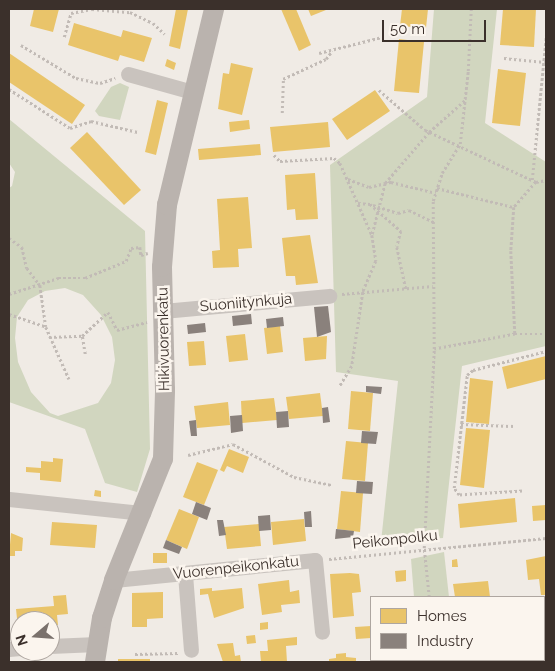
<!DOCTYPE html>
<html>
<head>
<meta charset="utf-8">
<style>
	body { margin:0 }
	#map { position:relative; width:555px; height:671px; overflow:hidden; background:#f0ebe5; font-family:Raleway,sans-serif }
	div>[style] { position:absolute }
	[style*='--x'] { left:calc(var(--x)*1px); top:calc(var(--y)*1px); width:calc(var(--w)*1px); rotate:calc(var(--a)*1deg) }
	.green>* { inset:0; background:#d1d6bf }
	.homes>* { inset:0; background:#e9c46a }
	.industry>* { inset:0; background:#8a817c }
	.path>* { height:2.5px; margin-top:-1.25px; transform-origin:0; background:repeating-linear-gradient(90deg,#c2bbb6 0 2.5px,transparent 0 5px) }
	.street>* { height:15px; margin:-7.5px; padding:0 7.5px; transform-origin:7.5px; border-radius:7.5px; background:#c9c3be }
	.secondary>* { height:20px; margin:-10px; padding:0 10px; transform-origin:10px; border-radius:10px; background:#bab3ae }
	span { translate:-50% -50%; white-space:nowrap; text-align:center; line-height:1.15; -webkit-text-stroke:5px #fbf5ee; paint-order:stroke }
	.street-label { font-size:15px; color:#3b302b }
	.frame { position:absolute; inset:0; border:10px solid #3b302b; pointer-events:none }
	.legend { position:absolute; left:370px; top:596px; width:175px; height:65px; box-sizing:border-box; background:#fbf5ee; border:1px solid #aea6a0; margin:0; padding:6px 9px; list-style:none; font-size:15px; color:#3b302b }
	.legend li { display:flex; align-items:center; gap:10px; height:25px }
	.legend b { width:25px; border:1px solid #aea6a0 }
	.north { position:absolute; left:10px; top:611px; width:50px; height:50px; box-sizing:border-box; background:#fbf5ee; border:1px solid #aea6a0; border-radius:50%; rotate:252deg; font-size:14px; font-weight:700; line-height:20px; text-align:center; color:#3b302b }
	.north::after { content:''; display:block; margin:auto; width:18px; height:22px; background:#7a716c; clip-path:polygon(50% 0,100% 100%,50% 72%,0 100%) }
	.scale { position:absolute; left:382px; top:20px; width:104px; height:22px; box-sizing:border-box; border:2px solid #3b302b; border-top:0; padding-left:6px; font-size:15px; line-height:18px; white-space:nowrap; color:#3b302b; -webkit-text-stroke:4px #fbf5ee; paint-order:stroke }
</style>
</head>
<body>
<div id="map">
	<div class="green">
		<i style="clip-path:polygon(434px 9px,497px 9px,485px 123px,546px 162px,546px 346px,462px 366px,443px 538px,381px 542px,398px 381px,336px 372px,330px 165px,427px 97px)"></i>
		<i style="clip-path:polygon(120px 83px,129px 87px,120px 120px,99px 116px,95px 111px,111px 87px)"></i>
		<i style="clip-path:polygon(evenodd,9px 119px,145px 231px,150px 449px,137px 492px,105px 483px,85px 429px,9px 402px,9px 188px,12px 186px,15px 172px,9px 163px,9px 119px,65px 288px,83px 295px,101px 315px,112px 337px,115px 360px,111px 383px,98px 403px,58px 416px,50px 413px,31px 392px,18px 362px,15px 338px,17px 317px,28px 300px,45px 291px,65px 288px)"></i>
		<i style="clip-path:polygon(444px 552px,449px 597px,414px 597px,411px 559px)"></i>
	</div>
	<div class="homes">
		<i style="clip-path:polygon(34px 9px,59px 9px,53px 32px,30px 26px)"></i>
		<i style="clip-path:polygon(176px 9px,188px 9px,180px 49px,169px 46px)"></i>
		<i style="clip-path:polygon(281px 9px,296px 9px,311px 45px,299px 51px)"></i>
		<i style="clip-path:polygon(308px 9px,325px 9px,326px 10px,311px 16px)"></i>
		<i style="clip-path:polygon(402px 9px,428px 9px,426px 28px,400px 26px)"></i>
		<i style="clip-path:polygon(503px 9px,536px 9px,534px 47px,500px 45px)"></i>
		<i style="clip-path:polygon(74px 23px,121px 37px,123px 30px,152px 38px,144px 62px,120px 55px,118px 61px,68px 45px)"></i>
		<i style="clip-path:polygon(399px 39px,424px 42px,419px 93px,394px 91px)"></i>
		<i style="clip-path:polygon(9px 53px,85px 105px,72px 124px,9px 82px)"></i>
		<i style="clip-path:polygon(167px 59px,176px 63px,174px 70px,165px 66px)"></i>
		<i style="clip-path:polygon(231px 63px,253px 68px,242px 115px,218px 109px,223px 73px,229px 74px)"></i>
		<i style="clip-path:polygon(498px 69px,526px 73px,520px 126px,492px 123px)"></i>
		<i style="clip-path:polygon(375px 90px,390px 111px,347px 140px,332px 119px)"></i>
		<i style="clip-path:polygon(157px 100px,168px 103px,156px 155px,145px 152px)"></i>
		<i style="clip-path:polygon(249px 120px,250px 129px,230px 132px,229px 122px)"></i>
		<i style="clip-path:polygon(328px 122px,330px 147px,273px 152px,270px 127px)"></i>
		<i style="clip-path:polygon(87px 132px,141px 190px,124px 205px,70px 148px)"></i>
		<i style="clip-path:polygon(260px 144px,261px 155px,199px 160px,198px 149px)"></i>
		<i style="clip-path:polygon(315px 173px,318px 219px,296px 220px,295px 209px,287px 210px,285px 175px)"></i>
		<i style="clip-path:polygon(248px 197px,252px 248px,238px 249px,239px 267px,213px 268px,212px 251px,220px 250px,217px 199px)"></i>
		<i style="clip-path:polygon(310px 235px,318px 283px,296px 285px,295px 276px,286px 276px,282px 238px)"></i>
		<i style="clip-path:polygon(280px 326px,283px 352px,267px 354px,264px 328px)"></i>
		<i style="clip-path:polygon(245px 334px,248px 360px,229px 362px,226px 336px)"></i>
		<i style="clip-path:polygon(327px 336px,326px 359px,305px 361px,303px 338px)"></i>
		<i style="clip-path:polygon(204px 341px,206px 365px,189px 366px,187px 342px)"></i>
		<i style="clip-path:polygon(546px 356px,546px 379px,507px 389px,502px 367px)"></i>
		<i style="clip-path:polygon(470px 378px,493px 381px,489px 424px,466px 422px)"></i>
		<i style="clip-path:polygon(351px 391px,373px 393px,370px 431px,348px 429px)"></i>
		<i style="clip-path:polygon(320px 393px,323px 416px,289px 419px,286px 397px)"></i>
		<i style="clip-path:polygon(274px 398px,277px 420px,242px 423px,241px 401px)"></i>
		<i style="clip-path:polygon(228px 402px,230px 425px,197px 428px,194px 406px)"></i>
		<i style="clip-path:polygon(466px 428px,490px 430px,484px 488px,460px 485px)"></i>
		<i style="clip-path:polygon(346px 441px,368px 443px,365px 481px,342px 479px)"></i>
		<i style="clip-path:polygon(229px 449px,249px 457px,243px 473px,227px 466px,224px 472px,220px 470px)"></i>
		<i style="clip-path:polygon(53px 458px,63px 459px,61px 482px,40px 480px,40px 473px,26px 472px,26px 467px,41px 468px,41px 461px,53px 462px)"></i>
		<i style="clip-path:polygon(197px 462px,218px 470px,204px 505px,183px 497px)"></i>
		<i style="clip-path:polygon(95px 490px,101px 491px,101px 497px,94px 496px)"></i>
		<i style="clip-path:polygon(341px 491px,363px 493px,360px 532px,337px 529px)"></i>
		<i style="clip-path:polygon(515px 498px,517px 522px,460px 528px,458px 504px)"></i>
		<i style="clip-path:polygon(546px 505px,546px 520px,533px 521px,532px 506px)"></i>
		<i style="clip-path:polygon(179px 509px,199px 517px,187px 549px,166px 540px)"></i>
		<i style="clip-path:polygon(304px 519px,306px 541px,273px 545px,271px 522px)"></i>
		<i style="clip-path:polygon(52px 522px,97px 525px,95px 548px,50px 545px)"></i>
		<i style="clip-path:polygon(259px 524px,261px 546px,227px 549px,224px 527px)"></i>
		<i style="clip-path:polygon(11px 533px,23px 538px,22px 551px,15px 551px,15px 556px,9px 556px)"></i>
		<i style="clip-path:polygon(153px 553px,167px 553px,167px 563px,153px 563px)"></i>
		<i style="clip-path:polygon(546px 556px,546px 595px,541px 595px,539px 579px,528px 580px,526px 560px)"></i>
		<i style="clip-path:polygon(457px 559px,458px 567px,452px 567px,452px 560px)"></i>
		<i style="clip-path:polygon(406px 570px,406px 581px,396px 582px,395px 571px)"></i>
		<i style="clip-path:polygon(350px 573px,359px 574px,361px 592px,352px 593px,354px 616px,333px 618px,330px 574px)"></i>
		<i style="clip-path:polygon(289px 580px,290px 592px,299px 590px,300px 603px,281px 605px,282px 612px,262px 615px,258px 584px)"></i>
		<i style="clip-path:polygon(488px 581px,490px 597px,455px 597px,453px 584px)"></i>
		<i style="clip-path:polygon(212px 588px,212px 591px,242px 588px,244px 608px,214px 618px,208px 594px,200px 595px,200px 589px)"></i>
		<i style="clip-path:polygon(163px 592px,163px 618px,147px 619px,147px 627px,132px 627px,132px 593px)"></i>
		<i style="clip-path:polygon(66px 595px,68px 614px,57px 615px,58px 625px,50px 626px,50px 621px,20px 621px,18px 628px,16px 609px,54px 606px,53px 596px)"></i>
		<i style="clip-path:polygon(268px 622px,268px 629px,260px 630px,260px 623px)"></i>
		<i style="clip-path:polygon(544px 624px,546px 624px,544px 650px)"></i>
		<i style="clip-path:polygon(371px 626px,371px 638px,356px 639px,355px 627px)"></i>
		<i style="clip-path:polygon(255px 635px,256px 643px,247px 644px,246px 636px)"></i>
		<i style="clip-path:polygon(297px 637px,297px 645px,286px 646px,287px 662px,261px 662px,260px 651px,268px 651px,267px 640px)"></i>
		<i style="clip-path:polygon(233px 643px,235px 656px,240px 655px,241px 662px,223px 662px,217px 644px)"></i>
		<i style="clip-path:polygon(346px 653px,346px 657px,356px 658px,356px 662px,329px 662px,329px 659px,336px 658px,336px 654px)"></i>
		<i style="clip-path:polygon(118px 659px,150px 659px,150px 662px,118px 662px)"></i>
	</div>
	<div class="industry">
		<i style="clip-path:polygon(328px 306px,331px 332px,317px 337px,314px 307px)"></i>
		<i style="clip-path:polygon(251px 314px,252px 324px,233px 326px,232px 316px)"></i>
		<i style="clip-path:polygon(283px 317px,284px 326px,267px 328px,266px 319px)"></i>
		<i style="clip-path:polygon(205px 323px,206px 332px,188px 334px,187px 325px)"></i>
		<i style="clip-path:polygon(366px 386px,382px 387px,381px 394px,366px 392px)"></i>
		<i style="clip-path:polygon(328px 407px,330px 422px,323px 423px,322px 408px)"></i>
		<i style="clip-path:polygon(288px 411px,289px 427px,277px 428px,276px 412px)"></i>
		<i style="clip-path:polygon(242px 415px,243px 431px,231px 433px,230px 416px)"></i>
		<i style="clip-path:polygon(196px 420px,197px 436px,191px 436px,189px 421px)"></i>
		<i style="clip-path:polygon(362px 431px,378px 432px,376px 444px,361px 443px)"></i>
		<i style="clip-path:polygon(357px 481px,373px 482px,372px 494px,356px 493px)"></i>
		<i style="clip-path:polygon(196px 502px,211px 508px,207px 520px,192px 514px)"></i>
		<i style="clip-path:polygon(311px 511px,312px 527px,305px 527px,304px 512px)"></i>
		<i style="clip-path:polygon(270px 515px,271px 530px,259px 531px,258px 516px)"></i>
		<i style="clip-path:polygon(217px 520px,223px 520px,226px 535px,219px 536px)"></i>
		<i style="clip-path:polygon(336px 529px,354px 531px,353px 537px,335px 539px)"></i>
		<i style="clip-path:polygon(166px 540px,182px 547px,179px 554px,163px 548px)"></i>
	</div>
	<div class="path">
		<i style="--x:64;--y:37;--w:25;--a:-74"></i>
		<i style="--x:71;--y:13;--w:21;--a:-11"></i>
		<i style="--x:92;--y:9;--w:38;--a:5"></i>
		<i style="--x:130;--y:12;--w:25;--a:26"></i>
		<i style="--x:153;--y:23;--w:16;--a:43"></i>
		<i style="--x:21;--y:45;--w:64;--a:31"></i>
		<i style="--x:76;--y:78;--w:25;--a:12"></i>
		<i style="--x:100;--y:83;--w:16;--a:-18"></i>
		<i style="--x:319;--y:53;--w:65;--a:-14.3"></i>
		<i style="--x:504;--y:58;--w:41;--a:5.6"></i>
		<i style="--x:9;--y:89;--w:72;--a:32.6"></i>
		<i style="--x:70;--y:128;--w:22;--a:-18"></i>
		<i style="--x:91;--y:121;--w:48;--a:13.2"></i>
		<i style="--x:379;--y:90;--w:61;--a:41"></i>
		<i style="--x:425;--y:130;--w:123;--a:25.1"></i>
		<i style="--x:536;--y:182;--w:33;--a:131"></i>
		<i style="--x:514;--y:207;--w:44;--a:93.9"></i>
		<i style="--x:511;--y:251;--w:83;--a:87.2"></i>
		<i style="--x:515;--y:334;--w:82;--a:169.5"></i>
		<i style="--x:282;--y:113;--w:34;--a:-88"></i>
		<i style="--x:283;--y:79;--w:47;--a:-24.9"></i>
		<i style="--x:326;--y:59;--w:10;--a:-53"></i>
		<i style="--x:274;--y:155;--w:8;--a:45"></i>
		<i style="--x:280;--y:161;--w:54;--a:-3.2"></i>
		<i style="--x:334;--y:158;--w:8;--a:40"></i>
		<i style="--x:340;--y:163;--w:79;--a:66"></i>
		<i style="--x:372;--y:235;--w:26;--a:81"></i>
		<i style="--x:376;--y:261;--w:34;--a:113"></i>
		<i style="--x:363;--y:292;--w:75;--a:98.5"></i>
		<i style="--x:352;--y:366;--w:23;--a:121"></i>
		<i style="--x:348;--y:179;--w:22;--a:21"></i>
		<i style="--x:369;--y:187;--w:23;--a:-13"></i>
		<i style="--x:391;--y:182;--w:46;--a:13.7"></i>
		<i style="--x:532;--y:180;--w:145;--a:-84.4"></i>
		<i style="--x:536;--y:182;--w:10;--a:-11"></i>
		<i style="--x:437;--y:188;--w:78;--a:14"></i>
		<i style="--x:358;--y:203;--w:12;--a:5"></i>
		<i style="--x:370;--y:204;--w:41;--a:41.1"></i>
		<i style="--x:401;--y:231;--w:16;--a:104"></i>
		<i style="--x:397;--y:247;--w:43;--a:77.9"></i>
		<i style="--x:373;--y:205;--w:26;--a:18"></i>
		<i style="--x:398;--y:213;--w:11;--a:-15"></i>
		<i style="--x:409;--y:210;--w:28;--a:26"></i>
		<i style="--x:372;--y:234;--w:53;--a:-75.7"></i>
		<i style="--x:385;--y:183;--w:67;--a:-49.2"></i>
		<i style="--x:429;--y:132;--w:48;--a:-41.6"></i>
		<i style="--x:9;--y:238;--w:16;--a:35"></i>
		<i style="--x:22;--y:247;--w:22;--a:77"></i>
		<i style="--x:27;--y:268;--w:21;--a:53"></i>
		<i style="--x:40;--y:285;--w:42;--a:81.9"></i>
		<i style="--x:9;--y:294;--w:52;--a:-18.1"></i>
		<i style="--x:58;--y:278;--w:27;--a:0"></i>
		<i style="--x:85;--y:278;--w:44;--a:-22.5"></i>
		<i style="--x:126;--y:261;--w:14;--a:-69"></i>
		<i style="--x:131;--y:248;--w:9;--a:-6"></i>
		<i style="--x:140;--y:247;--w:8;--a:83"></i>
		<i style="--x:141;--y:255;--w:7;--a:-16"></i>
		<i style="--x:342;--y:294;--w:91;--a:-5"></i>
		<i style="--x:9;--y:314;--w:39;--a:19"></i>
		<i style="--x:46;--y:327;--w:57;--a:66.1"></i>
		<i style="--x:515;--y:334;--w:31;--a:0"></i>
		<i style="--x:49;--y:337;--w:33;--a:-2"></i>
		<i style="--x:85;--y:354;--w:18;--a:-99"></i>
		<i style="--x:82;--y:336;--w:35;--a:-43"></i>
		<i style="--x:108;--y:312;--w:20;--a:63"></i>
		<i style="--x:117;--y:330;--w:31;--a:-15"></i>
		<i style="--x:461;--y:424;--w:53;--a:2.2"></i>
		<i style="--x:188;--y:455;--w:46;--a:-13.7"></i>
		<i style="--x:233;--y:444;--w:69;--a:28.4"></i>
		<i style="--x:294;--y:477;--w:38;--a:12"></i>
		<i style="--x:522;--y:491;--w:63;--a:176.4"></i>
		<i style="--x:459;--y:495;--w:9;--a:-126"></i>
		<i style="--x:454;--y:488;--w:114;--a:-83.4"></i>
		<i style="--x:467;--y:375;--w:8;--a:-40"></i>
		<i style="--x:473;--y:370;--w:75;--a:-14.6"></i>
		<i style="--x:329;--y:559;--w:218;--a:-5.5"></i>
		<i style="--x:429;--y:597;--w:49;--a:-95.8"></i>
		<i style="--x:424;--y:548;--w:199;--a:-87.1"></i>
		<i style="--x:434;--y:349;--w:148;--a:-90.4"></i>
		<i style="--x:433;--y:201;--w:29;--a:-72"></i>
		<i style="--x:442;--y:173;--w:34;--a:-58"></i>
		<i style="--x:460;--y:144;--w:73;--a:-83.7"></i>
		<i style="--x:468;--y:71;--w:62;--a:-87.2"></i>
		<i style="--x:135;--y:654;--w:43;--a:-1.3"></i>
		<i style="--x:449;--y:660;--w:2;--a:63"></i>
	</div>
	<div class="street">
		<i style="--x:128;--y:74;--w:67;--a:15.5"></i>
		<i style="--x:163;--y:311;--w:167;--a:-5.2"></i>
		<i style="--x:9;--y:499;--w:135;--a:6"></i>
		<i style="--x:185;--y:574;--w:76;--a:85.5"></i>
		<i style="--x:114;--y:580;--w:202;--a:-5.7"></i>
		<i style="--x:315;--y:560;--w:72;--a:84.4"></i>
		<i style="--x:50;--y:646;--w:47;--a:-2.4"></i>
		<i style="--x:9;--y:649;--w:11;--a:-5"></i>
	</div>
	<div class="secondary">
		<i style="--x:95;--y:662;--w:45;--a:-81"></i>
		<i style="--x:102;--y:618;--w:40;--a:-72"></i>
		<i style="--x:114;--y:580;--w:131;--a:-68"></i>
		<i style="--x:163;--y:459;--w:69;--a:-88.3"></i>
		<i style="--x:165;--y:390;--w:123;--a:-91.4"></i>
		<i style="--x:162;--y:267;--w:62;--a:-85.4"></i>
		<i style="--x:167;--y:205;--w:202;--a:-76.5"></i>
	</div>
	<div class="street-label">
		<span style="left:246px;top:303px;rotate:-5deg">Suoniitynkuja</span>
		<span style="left:164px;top:339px;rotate:-91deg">Hikivuorenkatu</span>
		<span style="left:395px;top:540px;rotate:-6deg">Peikonpolku</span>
		<span style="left:236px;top:568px;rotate:-6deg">Vuorenpeikonkatu</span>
	</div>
	<div class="frame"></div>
	<ul class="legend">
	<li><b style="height:14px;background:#e9c46a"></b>Homes</li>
	<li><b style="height:14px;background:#8a817c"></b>Industry</li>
	</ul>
	<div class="north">N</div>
	<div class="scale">50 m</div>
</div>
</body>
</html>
